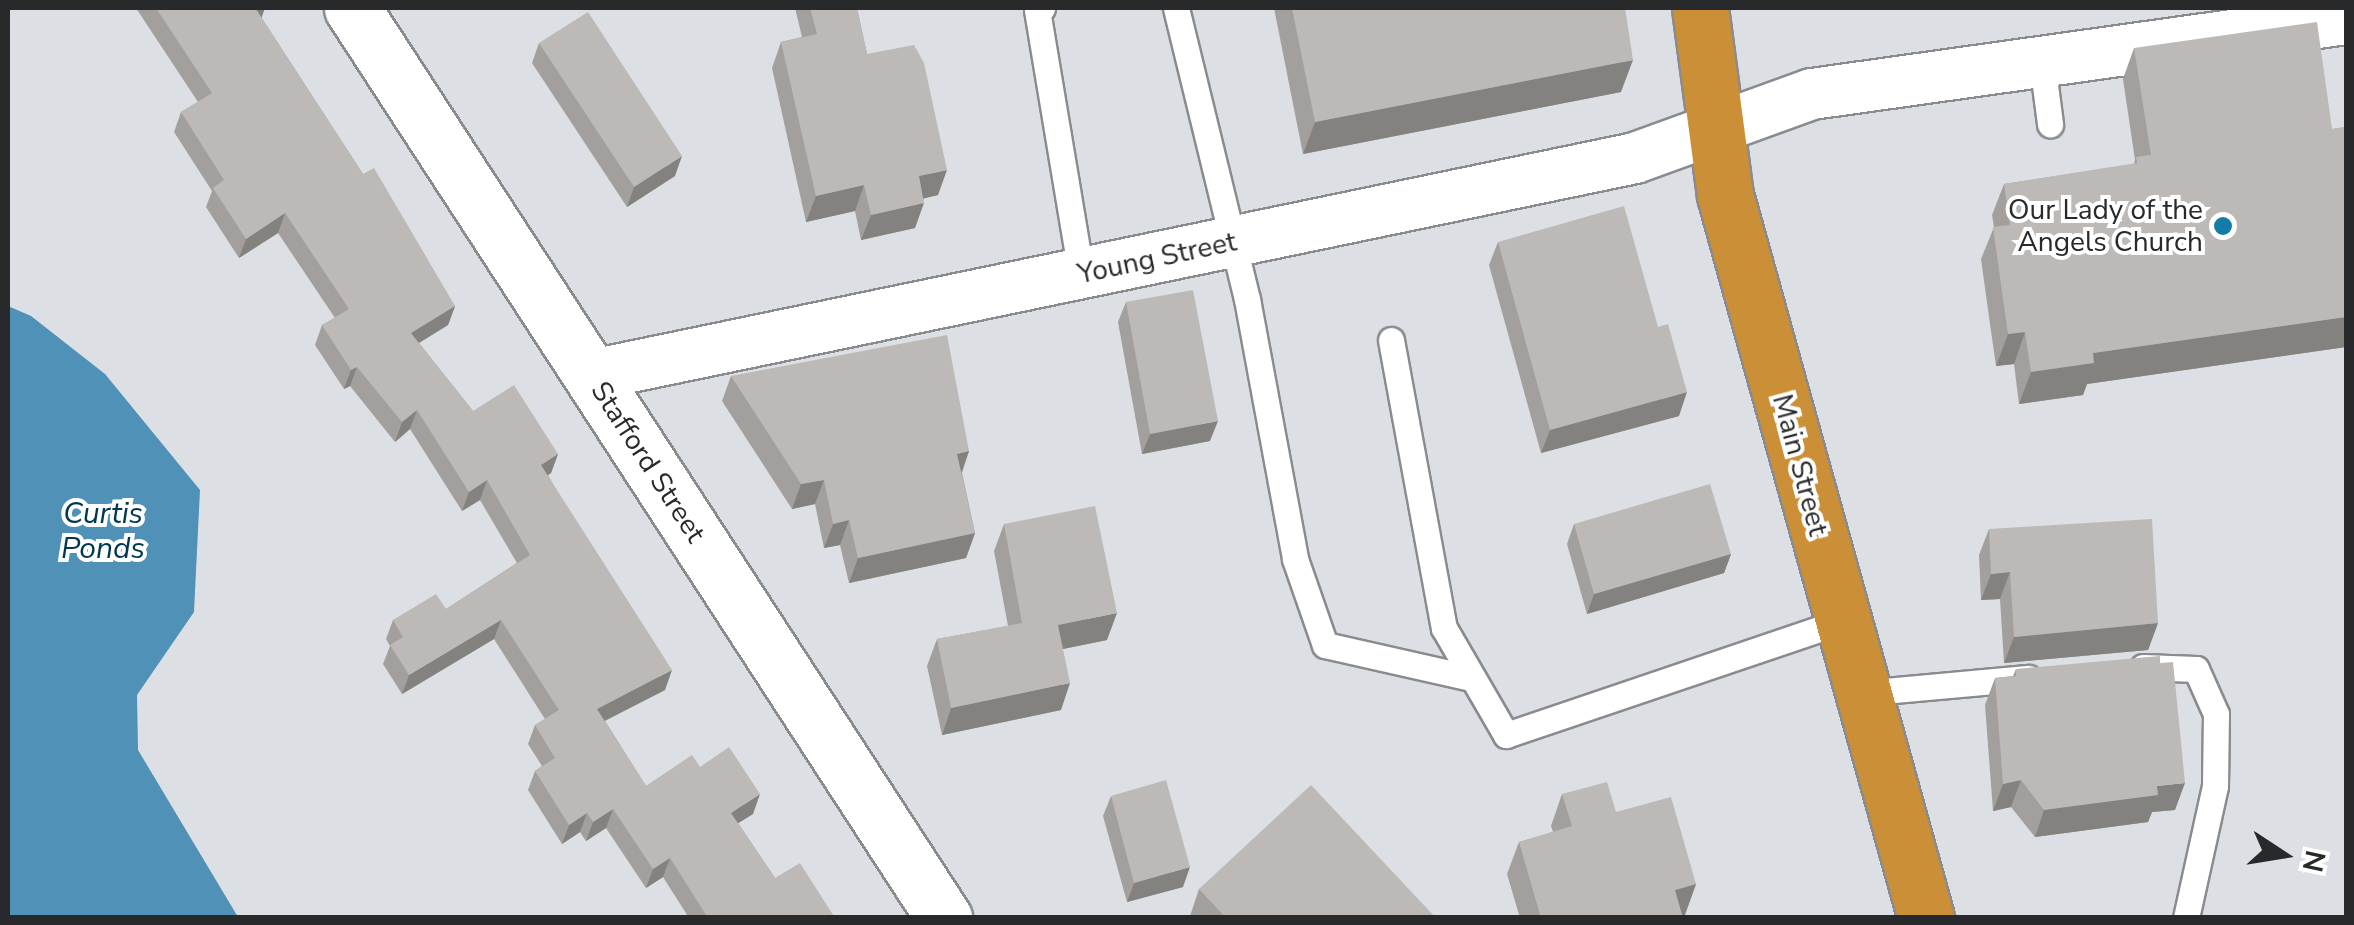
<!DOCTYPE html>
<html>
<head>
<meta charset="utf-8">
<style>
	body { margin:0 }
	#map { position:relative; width:2354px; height:925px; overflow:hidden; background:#dcdfe3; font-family:"Nunito Sans",sans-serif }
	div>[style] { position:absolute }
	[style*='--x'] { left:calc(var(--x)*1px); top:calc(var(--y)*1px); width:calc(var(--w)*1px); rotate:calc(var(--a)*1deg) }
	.water>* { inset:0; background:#4f91b7 }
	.roads { filter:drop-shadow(2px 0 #898b8f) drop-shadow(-2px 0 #898b8f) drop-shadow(0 2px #898b8f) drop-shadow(0 -2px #898b8f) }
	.lane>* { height:25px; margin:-12.5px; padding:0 12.5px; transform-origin:12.5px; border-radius:12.5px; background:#fff }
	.street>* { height:50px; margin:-25px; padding:0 25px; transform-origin:25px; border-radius:25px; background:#fff }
	.secondary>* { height:55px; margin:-27.5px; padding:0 27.5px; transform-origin:27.5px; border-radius:27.5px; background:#fff }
	.highway>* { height:55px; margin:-27.5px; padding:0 27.5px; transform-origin:27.5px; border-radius:27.5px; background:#cb8f38 }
	.wall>* { inset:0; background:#a39f9d }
	.shaded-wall>* { inset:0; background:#84827f }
	.building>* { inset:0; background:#bdb9b6 }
	.dots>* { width:28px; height:28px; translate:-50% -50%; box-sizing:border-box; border:5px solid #fff; border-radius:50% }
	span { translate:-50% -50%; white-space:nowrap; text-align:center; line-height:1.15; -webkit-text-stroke:8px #fff; paint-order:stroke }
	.poi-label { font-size:28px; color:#28292b }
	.right { translate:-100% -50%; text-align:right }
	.street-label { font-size:28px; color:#28292b }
	.water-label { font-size:30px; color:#003852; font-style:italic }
	.frame { position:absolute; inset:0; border:10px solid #28292b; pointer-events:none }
	.north { position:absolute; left:2234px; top:805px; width:100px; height:100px; -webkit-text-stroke:8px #fff; paint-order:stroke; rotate:102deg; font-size:28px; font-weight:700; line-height:40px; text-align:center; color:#28292b }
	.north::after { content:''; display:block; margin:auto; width:35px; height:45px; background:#28292b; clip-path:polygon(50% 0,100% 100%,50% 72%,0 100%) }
</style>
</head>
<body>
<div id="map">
	<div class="water">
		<i style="clip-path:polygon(8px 306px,31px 316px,105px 374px,200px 490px,194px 612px,137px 695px,138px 750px,238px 917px,8px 917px)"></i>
	</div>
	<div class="roads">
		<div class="lane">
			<i style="--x:1042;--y:8;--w:5;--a:158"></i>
			<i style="--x:1037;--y:10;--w:268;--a:80.5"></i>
			<i style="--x:1176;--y:8;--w:300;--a:76.3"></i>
			<i style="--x:1247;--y:299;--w:264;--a:79.5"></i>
			<i style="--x:1295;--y:559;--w:91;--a:70.8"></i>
			<i style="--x:1325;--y:645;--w:151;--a:12.7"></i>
			<i style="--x:2042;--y:62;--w:63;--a:82.6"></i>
			<i style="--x:1391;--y:340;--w:293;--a:79.6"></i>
			<i style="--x:1444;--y:628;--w:124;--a:59.9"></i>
			<i style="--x:1506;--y:735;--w:355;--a:-18.7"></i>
			<i style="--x:2143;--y:667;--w:53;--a:2.2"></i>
			<i style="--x:2196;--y:669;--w:49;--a:66"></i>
			<i style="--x:2216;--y:714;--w:72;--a:90.8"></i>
			<i style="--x:2215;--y:786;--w:135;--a:102.4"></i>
			<i style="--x:1862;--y:693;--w:167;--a:-5.2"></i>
		</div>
		<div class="street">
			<i style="--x:592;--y:375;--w:1065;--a:-11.75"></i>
			<i style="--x:1635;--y:158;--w:188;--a:-19.9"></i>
			<i style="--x:1812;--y:94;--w:539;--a:-7.99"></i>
		</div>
		<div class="secondary">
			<i style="--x:352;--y:8;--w:1086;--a:56.95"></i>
		</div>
		<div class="highway">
			<i style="--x:1700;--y:8;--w:189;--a:82.4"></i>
			<i style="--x:1725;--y:195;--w:750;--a:74.46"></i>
		</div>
	</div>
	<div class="wall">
		<i style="clip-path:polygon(136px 8px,265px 8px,261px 17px,363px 174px,455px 306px,448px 325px,419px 343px,473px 411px,558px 454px,551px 473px,548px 475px,665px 690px,605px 721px,646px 786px,700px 767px,753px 814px,738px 823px,775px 878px,835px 918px,689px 918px,663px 877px,646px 888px,606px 828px,586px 841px,580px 832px,562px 844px,528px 790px,535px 771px,542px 766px,528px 744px,535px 725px,545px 719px,494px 639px,402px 694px,383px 664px,390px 646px,386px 639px,393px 620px,446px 609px,517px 563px,480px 500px,462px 511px,410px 429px,395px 442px,350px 386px,344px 389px,315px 345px,322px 325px,335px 318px,278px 233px,239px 258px,206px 207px,212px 191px,174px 132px,181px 112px,198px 102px)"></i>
		<i style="clip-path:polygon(795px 8px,857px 8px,867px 54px,938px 195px,924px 198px,915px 228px,861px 240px,855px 211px,806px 222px,772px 68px,781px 42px,802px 37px)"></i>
		<i style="clip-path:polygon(1274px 8px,1625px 8px,1621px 92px,1303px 154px)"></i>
		<i style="clip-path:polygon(539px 43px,675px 176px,627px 207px,532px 63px)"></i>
		<i style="clip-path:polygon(2134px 48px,2332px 129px,2346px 127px,2346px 347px,2087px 384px,2083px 395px,2019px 404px,2014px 364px,1996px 366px,1990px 324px,1981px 259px,1994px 227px,1992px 215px,2004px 184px,2134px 164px,2135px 160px,2123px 79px)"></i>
		<i style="clip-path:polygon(1498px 242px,1679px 416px,1541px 453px,1489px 265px)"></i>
		<i style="clip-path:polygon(1126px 302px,1210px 441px,1142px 454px,1118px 322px)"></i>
		<i style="clip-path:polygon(731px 376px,969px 451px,962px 473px,975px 533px,966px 558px,849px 583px,840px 545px,824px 548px,815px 504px,792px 509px,722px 401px)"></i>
		<i style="clip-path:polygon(1004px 524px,1107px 640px,1063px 649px,1061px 710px,942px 735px,927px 666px,937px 639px,1008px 626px,994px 551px)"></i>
		<i style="clip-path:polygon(1574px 524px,1731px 554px,1724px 573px,1587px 614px,1567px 544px)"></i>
		<i style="clip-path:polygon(1989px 529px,2158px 623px,2148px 650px,2004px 663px,2000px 599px,1981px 600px,1979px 555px)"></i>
		<i style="clip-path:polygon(2016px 669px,2175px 810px,2152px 812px,2148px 822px,2035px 837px,2011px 807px,1993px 811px,1985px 705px,1995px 678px,2013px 676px)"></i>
		<i style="clip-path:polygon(1562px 794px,1616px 812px,1696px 884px,1683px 918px,1520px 918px,1507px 874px,1519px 842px,1553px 832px,1551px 826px)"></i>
		<i style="clip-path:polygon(1111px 796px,1183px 887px,1127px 902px,1103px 816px)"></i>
		<i style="clip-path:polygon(1199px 889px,1436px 918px,1191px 918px,1190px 916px)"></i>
	</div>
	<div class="shaded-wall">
		<i style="clip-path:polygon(259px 8px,265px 8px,260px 22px,256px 9px)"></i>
		<i style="clip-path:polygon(1633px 60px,1621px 92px,1303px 154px,1315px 122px)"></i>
		<i style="clip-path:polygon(682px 156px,675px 176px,627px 207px,634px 187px)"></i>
		<i style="clip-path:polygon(947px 170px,938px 195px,909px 202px,919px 176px)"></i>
		<i style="clip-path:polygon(864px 185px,855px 211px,806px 222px,816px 196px)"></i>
		<i style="clip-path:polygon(924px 203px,915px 228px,861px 240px,871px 215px)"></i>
		<i style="clip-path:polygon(285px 213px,278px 233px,239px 258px,246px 239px)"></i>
		<i style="clip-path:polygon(455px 306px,448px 325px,404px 352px,411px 333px)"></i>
		<i style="clip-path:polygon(2346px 317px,2346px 347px,2087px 384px,2083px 395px,2019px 404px,2031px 372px,2093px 353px)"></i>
		<i style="clip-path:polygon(2025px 332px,2014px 364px,1996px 366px,2008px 334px)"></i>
		<i style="clip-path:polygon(357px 367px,350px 386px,344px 389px,351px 370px)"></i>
		<i style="clip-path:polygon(1687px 392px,1679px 416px,1541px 453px,1550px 430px)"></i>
		<i style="clip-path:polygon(417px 410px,410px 429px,395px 442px,402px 422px)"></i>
		<i style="clip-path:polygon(1218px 421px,1210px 441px,1142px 454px,1150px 434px)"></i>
		<i style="clip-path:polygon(969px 451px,960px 476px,957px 454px)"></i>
		<i style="clip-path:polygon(558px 454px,551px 473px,534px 484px,541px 465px)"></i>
		<i style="clip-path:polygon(487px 480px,480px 500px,462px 511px,469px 492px)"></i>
		<i style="clip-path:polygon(824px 480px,815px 504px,792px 509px,801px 484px)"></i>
		<i style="clip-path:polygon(849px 520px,840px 545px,824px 548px,833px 524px)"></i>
		<i style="clip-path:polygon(975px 533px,966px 558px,849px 583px,858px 558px)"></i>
		<i style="clip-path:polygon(1731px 554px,1724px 573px,1587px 614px,1594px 594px)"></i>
		<i style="clip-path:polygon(2010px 572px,2000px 599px,1981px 600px,1991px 574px)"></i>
		<i style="clip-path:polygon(1117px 613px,1107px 640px,1048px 652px,1058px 625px)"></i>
		<i style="clip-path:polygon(501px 620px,494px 639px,402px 694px,409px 675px)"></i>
		<i style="clip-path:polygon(2158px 623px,2148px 650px,2004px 663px,2014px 637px)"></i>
		<i style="clip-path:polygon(672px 670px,665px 690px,590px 728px,597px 709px)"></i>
		<i style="clip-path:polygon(1070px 683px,1061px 710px,942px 735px,951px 708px)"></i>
		<i style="clip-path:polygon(2021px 780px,2011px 807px,1993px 811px,2003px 784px)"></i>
		<i style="clip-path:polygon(2185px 783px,2175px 810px,2152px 812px,2148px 822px,2035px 837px,2044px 810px,2157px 786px)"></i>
		<i style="clip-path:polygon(760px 794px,753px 814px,724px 832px,731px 813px)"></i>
		<i style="clip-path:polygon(613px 809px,606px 828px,586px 841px,593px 822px)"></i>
		<i style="clip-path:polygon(587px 813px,580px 832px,562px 844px,569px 825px)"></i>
		<i style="clip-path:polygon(670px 858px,663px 877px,646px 888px,653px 869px)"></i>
		<i style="clip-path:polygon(1190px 867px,1183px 887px,1127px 902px,1134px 883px)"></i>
		<i style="clip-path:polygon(1696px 884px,1685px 915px,1677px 918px,1675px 890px)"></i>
	</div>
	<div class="building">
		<i style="clip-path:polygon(156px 8px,259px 8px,256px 9px,363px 174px,374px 168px,455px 306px,411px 333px,473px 411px,514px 385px,558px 454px,541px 465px,672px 670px,597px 709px,646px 786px,692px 755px,700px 767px,729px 747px,760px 794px,731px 813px,775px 878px,800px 863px,835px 918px,708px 918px,670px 858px,653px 869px,613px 809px,593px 822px,587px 813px,569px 825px,535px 771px,555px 758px,535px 725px,559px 710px,501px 620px,409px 675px,390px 645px,403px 637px,393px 620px,436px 594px,446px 609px,530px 555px,487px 480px,469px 492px,417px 410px,402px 422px,357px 367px,351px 370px,322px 325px,349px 309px,285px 213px,246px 239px,213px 188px,224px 180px,181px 112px,212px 93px)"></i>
		<i style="clip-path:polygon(810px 8px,857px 8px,867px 54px,914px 45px,924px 63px,947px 170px,919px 176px,924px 203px,871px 215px,864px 185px,816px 196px,781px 42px,817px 34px)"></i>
		<i style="clip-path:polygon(1292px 8px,1625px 8px,1633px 60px,1315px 122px)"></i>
		<i style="clip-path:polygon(588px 12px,682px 156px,634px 187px,539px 43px)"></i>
		<i style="clip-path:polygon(2317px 22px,2332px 129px,2346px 127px,2346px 317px,2093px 353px,2094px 363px,2031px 372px,2025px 332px,2008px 334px,2002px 292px,1993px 227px,2010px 225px,2004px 184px,2137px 163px,2136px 157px,2151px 155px,2134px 48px)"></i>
		<i style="clip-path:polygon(1624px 206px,1658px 327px,1668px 324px,1687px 392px,1550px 430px,1498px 242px)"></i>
		<i style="clip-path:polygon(1193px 290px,1218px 421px,1150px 434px,1126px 302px)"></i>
		<i style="clip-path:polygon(947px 335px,969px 451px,957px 454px,975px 533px,858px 558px,849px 520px,833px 524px,824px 480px,801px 484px,731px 376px)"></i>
		<i style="clip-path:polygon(1710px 484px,1731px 554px,1594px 594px,1574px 524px)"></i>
		<i style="clip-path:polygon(1095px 506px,1117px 613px,1058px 625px,1070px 683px,951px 708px,937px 639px,1022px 623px,1004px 524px)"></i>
		<i style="clip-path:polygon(2152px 519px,2158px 623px,2014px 637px,2010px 572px,1991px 574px,1989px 529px)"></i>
		<i style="clip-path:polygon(2160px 656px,2160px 663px,2173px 662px,2185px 783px,2157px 786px,2158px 795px,2044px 810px,2021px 780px,2003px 784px,1995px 678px,2016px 676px,2016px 669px)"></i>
		<i style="clip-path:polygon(1166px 780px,1190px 867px,1134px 883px,1111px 796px)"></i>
		<i style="clip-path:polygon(1607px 782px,1616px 812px,1671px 797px,1696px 884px,1675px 890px,1683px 918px,1541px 918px,1519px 842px,1572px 826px,1562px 794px)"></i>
		<i style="clip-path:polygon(1311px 785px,1436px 918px,1226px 918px,1199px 889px)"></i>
	</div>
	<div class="dots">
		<i style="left:2223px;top:226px;background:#137da7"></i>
	</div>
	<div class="poi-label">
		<span class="right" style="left:2203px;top:226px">Our Lady of the<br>Angels Church</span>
	</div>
	<div class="street-label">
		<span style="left:1157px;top:258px;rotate:-12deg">Young Street</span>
		<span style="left:648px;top:462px;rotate:57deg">Stafford Street</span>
		<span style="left:1800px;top:465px;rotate:75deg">Main Street</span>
	</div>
	<div class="water-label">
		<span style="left:103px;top:531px">Curtis<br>Ponds</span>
	</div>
	<div class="frame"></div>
	<div class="north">N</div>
</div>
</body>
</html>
